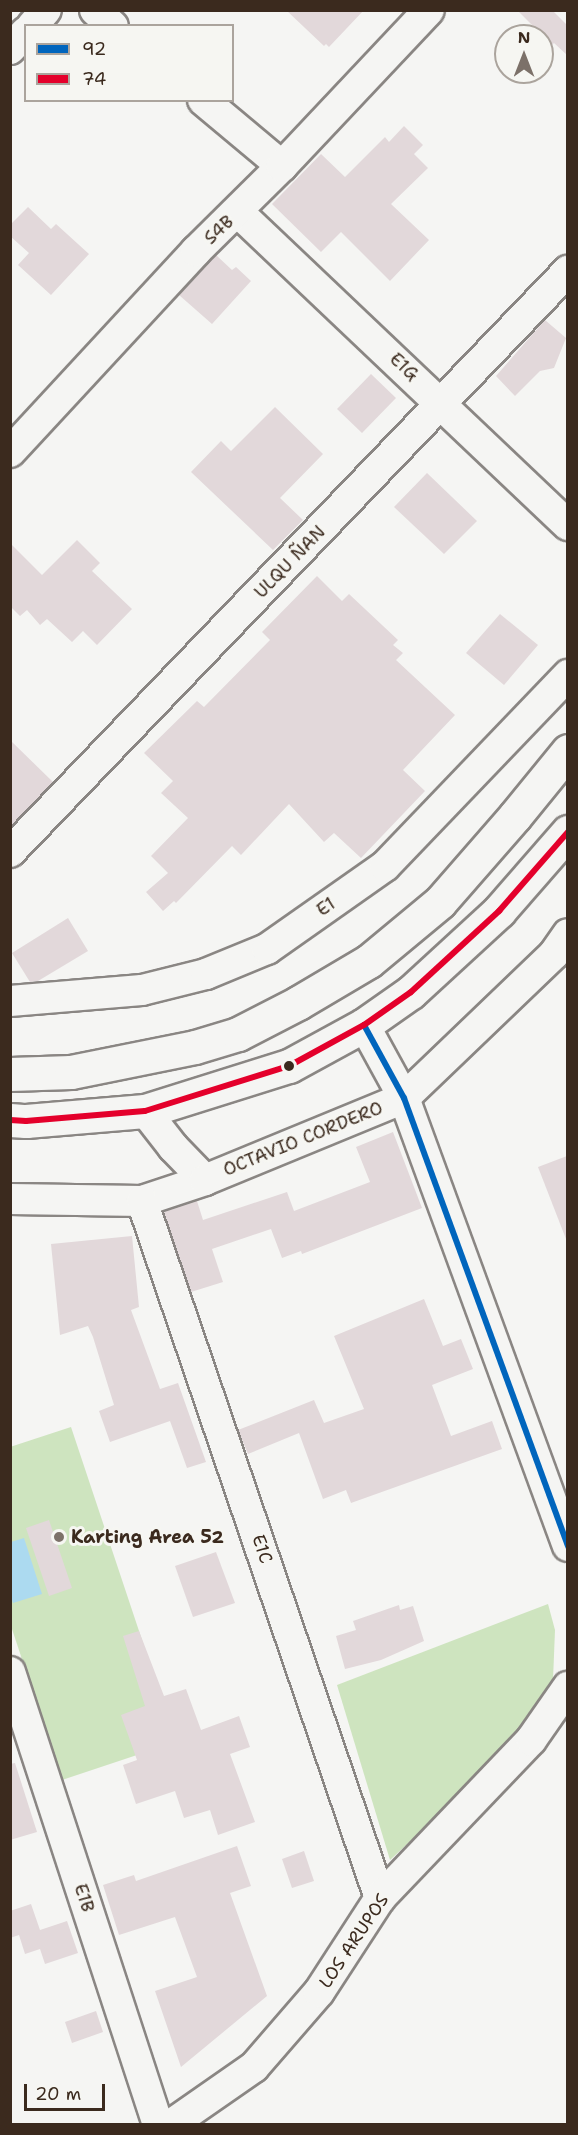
<!DOCTYPE html>
<html>
<head>
<meta charset="utf-8">
<style>
	body { margin:0 }
	#map { position:relative; width:578px; height:2135px; overflow:hidden; background:#f5f5f3; font-family:"Shantell Sans",sans-serif }
	div>[style] { position:absolute }
	[style*='--x'] { left:calc(var(--x)*1px); top:calc(var(--y)*1px); width:calc(var(--w)*1px); rotate:calc(var(--a)*1deg) }
	.green>* { inset:0; background:#cee4bf }
	.water>* { inset:0; background:#acdaf0 }
	.building>* { inset:0; background:#e2d8da }
	.roads { filter:drop-shadow(2px 0 #8a8683) drop-shadow(-2px 0 #8a8683) drop-shadow(0 2px #8a8683) drop-shadow(0 -2px #8a8683) }
	.street>* { height:30px; margin:-15px; padding:0 15px; transform-origin:15px; border-radius:15px; background:#f5f5f3 }
	.highway>* { height:33px; margin:-16.5px; padding:0 16.5px; transform-origin:16.5px; border-radius:16.5px; background:#f5f5f3 }
	.bus-1>* { height:6px; margin:-3px; padding:0 3px; transform-origin:3px; border-radius:3px; background:#0065bd }
	.bus-2>* { height:6px; margin:-3px; padding:0 3px; transform-origin:3px; border-radius:3px; background:#e4002b }
	.dots>* { width:16px; height:16px; translate:-50% -50%; box-sizing:border-box; border:3px solid #f6f6f2; border-radius:50% }
	span { translate:-50% -50%; white-space:nowrap; text-align:center; line-height:1.15; -webkit-text-stroke:6px #f6f6f2; paint-order:stroke }
	.street-label { font-size:18px; color:#3b2a1e }
	.poi-label { font-size:18px; color:#3b2a1e; font-weight:700 }
	.left { translate:0 -50%; text-align:left }
	.frame { position:absolute; inset:0; border:12px solid #3b2a1e; pointer-events:none }
	.legend { position:absolute; left:24px; top:24px; width:210px; height:78px; box-sizing:border-box; background:#f6f6f2; border:2px solid #aba49d; margin:0; padding:8px 10px; list-style:none; font-size:18px; color:#3b2a1e }
	.legend li { display:flex; align-items:center; gap:12px; height:30px }
	.legend b { width:30px; border:2px solid #aba49d }
	.north { position:absolute; left:494px; top:24px; width:60px; height:60px; box-sizing:border-box; background:#f6f6f2; border:2px solid #aba49d; border-radius:50%; rotate:0deg; font-size:16px; font-weight:700; line-height:24px; text-align:center; color:#3b2a1e }
	.north::after { content:''; display:block; margin:auto; width:21px; height:27px; background:#7c7169; clip-path:polygon(50% 0,100% 100%,50% 72%,0 100%) }
	.scale { position:absolute; left:24px; top:2084px; width:81px; height:27px; box-sizing:border-box; border:3px solid #3b2a1e; border-top:0; padding-left:8px; font-size:18px; line-height:21px; white-space:nowrap; color:#3b2a1e; -webkit-text-stroke:4px #f6f6f2; paint-order:stroke }
</style>
</head>
<body>
<div id="map">
	<div class="green">
		<i style="clip-path:polygon(71px 1427px,176px 1742px,62px 1780px,11px 1626px,10px 1447px)"></i>
		<i style="clip-path:polygon(548px 1604px,555px 1630px,553px 1680px,507px 1744px,448px 1806px,390px 1860px,337px 1685px)"></i>
	</div>
	<div class="water">
		<i style="clip-path:polygon(24px 1538px,42px 1594px,13px 1603px,10px 1594px,11px 1542px)"></i>
	</div>
	<div class="building">
		<i style="clip-path:polygon(286px 10px,364px 10px,329px 47px,326px 44px,324px 46px)"></i>
		<i style="clip-path:polygon(517px 10px,552px 10px,567px 25px,567px 55px,554px 43px,542px 55px,542px 36px,524px 36px,533px 26px)"></i>
		<i style="clip-path:polygon(404px 126px,423px 145px,414px 154px,428px 168px,391px 204px,429px 240px,390px 281px,341px 232px,321px 252px,272px 204px,321px 154px,345px 177px,385px 137px,389px 142px)"></i>
		<i style="clip-path:polygon(28px 207px,51px 229px,56px 224px,89px 254px,51px 295px,18px 265px,29px 253px,10px 236px,10px 225px)"></i>
		<i style="clip-path:polygon(216px 255px,232px 270px,236px 267px,251px 281px,212px 324px,179px 295px)"></i>
		<i style="clip-path:polygon(545px 320px,566px 338px,554px 368px,540px 371px,515px 396px,496px 376px)"></i>
		<i style="clip-path:polygon(371px 374px,396px 398px,362px 433px,337px 409px)"></i>
		<i style="clip-path:polygon(275px 407px,323px 454px,280px 498px,303px 520px,273px 550px,191px 472px,221px 441px,231px 451px)"></i>
		<i style="clip-path:polygon(427px 473px,477px 521px,444px 554px,394px 507px)"></i>
		<i style="clip-path:polygon(77px 540px,100px 563px,92px 571px,132px 609px,97px 645px,83px 631px,72px 642px,47px 619px,40px 625px,27px 610px,20px 616px,10px 606px,10px 543px,42px 575px)"></i>
		<i style="clip-path:polygon(317px 576px,342px 601px,349px 594px,398px 640px,393px 645px,403px 653px,396px 660px,455px 715px,403px 770px,425px 791px,361px 858px,334px 833px,324px 842px,289px 804px,241px 855px,232px 846px,176px 903px,174px 901px,163px 911px,146px 892px,168px 873px,151px 856px,188px 818px,161px 793px,173px 781px,144px 753px,197px 701px,204px 707px,270px 640px,262px 632px)"></i>
		<i style="clip-path:polygon(500px 614px,538px 645px,504px 685px,466px 653px)"></i>
		<i style="clip-path:polygon(10px 740px,53px 782px,10px 827px)"></i>
		<i style="clip-path:polygon(68px 918px,88px 951px,38px 981px,30px 982px,12px 953px)"></i>
		<i style="clip-path:polygon(393px 1132px,422px 1208px,302px 1254px,301px 1251px,282px 1258px,271px 1229px,212px 1249px,223px 1282px,191px 1292px,164px 1212px,197px 1201px,203px 1220px,287px 1192px,294px 1211px,370px 1182px,356px 1147px)"></i>
		<i style="clip-path:polygon(567px 1156px,567px 1238px,566px 1239px,538px 1167px)"></i>
		<i style="clip-path:polygon(132px 1236px,139px 1307px,131px 1310px,160px 1389px,178px 1383px,206px 1462px,187px 1468px,170px 1421px,110px 1442px,99px 1411px,114px 1405px,93px 1337px,88px 1326px,60px 1335px,51px 1244px)"></i>
		<i style="clip-path:polygon(424px 1299px,443px 1346px,461px 1339px,473px 1369px,432px 1385px,451px 1436px,492px 1421px,502px 1449px,351px 1503px,346px 1490px,323px 1499px,299px 1433px,248px 1454px,238px 1430px,314px 1400px,324px 1423px,364px 1409px,334px 1336px)"></i>
		<i style="clip-path:polygon(49px 1520px,72px 1588px,49px 1596px,26px 1528px)"></i>
		<i style="clip-path:polygon(216px 1552px,235px 1603px,193px 1617px,175px 1566px)"></i>
		<i style="clip-path:polygon(399px 1605px,400px 1610px,413px 1606px,424px 1641px,381px 1660px,345px 1669px,336px 1636px,356px 1630px,353px 1621px)"></i>
		<i style="clip-path:polygon(139px 1631px,164px 1696px,186px 1689px,201px 1730px,239px 1716px,250px 1747px,230px 1754px,255px 1822px,218px 1835px,210px 1810px,184px 1818px,175px 1791px,136px 1804px,123px 1765px,137px 1760px,121px 1715px,145px 1706px,123px 1636px)"></i>
		<i style="clip-path:polygon(15px 1763px,37px 1832px,10px 1840px,10px 1764px)"></i>
		<i style="clip-path:polygon(237px 1846px,251px 1886px,230px 1893px,267px 1996px,181px 2067px,155px 1991px,197px 1977px,175px 1917px,119px 1935px,103px 1885px,134px 1875px,136px 1881px)"></i>
		<i style="clip-path:polygon(304px 1851px,314px 1881px,292px 1888px,282px 1859px)"></i>
		<i style="clip-path:polygon(31px 1904px,40px 1930px,67px 1921px,78px 1953px,45px 1964px,40px 1949px,25px 1954px,19px 1935px,10px 1938px,10px 1911px)"></i>
		<i style="clip-path:polygon(96px 2011px,103px 2032px,72px 2043px,65px 2022px)"></i>
	</div>
	<div class="roads">
		<div class="street">
			<i style="--x:95;--y:10;--w:24;--a:42"></i>
			<i style="--x:32;--y:26;--w:21;--a:-49"></i>
			<i style="--x:10;--y:49;--w:23;--a:-47"></i>
			<i style="--x:203;--y:100;--w:103;--a:39.9"></i>
			<i style="--x:238;--y:212;--w:455;--a:43.5"></i>
			<i style="--x:10;--y:452;--w:274;--a:-47.2"></i>
			<i style="--x:196;--y:251;--w:121;--a:-44.7"></i>
			<i style="--x:282;--y:166;--w:214;--a:-46.7"></i>
			<i style="--x:10;--y:852;--w:806;--a:-46.16"></i>
			<i style="--x:10;--y:1001;--w:132;--a:-4.8"></i>
			<i style="--x:142;--y:990;--w:66;--a:-14"></i>
			<i style="--x:206;--y:974;--w:66;--a:-22.3"></i>
			<i style="--x:267;--y:949;--w:144;--a:-35.1"></i>
			<i style="--x:385;--y:866;--w:265;--a:-46.2"></i>
			<i style="--x:364;--y:1025;--w:83;--a:61.3"></i>
			<i style="--x:404;--y:1098;--w:477;--a:69.9"></i>
			<i style="--x:145;--y:1111;--w:46;--a:52.1"></i>
			<i style="--x:173;--y:1147;--w:46;--a:45.9"></i>
			<i style="--x:10;--y:1199;--w:132;--a:0.9"></i>
			<i style="--x:142;--y:1201;--w:66;--a:-18.4"></i>
			<i style="--x:205;--y:1180;--w:215;--a:-22.4"></i>
			<i style="--x:404;--y:1098;--w:208;--a:-43.8"></i>
			<i style="--x:554;--y:954;--w:24;--a:-55"></i>
			<i style="--x:142;--y:1201;--w:737;--a:71.15"></i>
			<i style="--x:10;--y:1672;--w:476;--a:71.9"></i>
			<i style="--x:172;--y:2124;--w:100;--a:-34.8"></i>
			<i style="--x:254;--y:2067;--w:99;--a:-49.1"></i>
			<i style="--x:319;--y:1992;--w:112;--a:-57"></i>
			<i style="--x:380;--y:1898;--w:219;--a:-46.3"></i>
			<i style="--x:531;--y:1740;--w:65;--a:-55.1"></i>
		</div>
		<div class="highway">
			<i style="--x:10;--y:1074;--w:61;--a:-1.9"></i>
			<i style="--x:71;--y:1072;--w:126;--a:-11.4"></i>
			<i style="--x:195;--y:1047;--w:45;--a:-16.8"></i>
			<i style="--x:238;--y:1034;--w:68;--a:-27.3"></i>
			<i style="--x:298;--y:1003;--w:82;--a:-30.6"></i>
			<i style="--x:369;--y:961;--w:92;--a:-39.7"></i>
			<i style="--x:440;--y:902;--w:114;--a:-48.9"></i>
			<i style="--x:515;--y:816;--w:84;--a:-50.8"></i>
			<i style="--x:10;--y:1120;--w:16;--a:4"></i>
			<i style="--x:26;--y:1121;--w:119;--a:-4.8"></i>
			<i style="--x:145;--y:1111;--w:151;--a:-17.4"></i>
			<i style="--x:289;--y:1066;--w:85;--a:-28.7"></i>
			<i style="--x:364;--y:1025;--w:57;--a:-35.1"></i>
			<i style="--x:411;--y:992;--w:120;--a:-42.6"></i>
			<i style="--x:499;--y:911;--w:105;--a:-48.9"></i>
		</div>
	</div>
	<div class="bus-1">
		<i style="--x:364;--y:1025;--w:83;--a:61.3"></i>
		<i style="--x:404;--y:1098;--w:477;--a:69.9"></i>
	</div>
	<div class="bus-2">
		<i style="--x:10;--y:1120;--w:16;--a:4"></i>
		<i style="--x:26;--y:1121;--w:119;--a:-4.8"></i>
		<i style="--x:145;--y:1111;--w:151;--a:-17.4"></i>
		<i style="--x:289;--y:1066;--w:85;--a:-28.7"></i>
		<i style="--x:364;--y:1025;--w:57;--a:-35.1"></i>
		<i style="--x:411;--y:992;--w:120;--a:-42.6"></i>
		<i style="--x:499;--y:911;--w:105;--a:-48.9"></i>
	</div>
	<div class="dots">
		<i style="left:289px;top:1066px;background:#3b2a1e"></i>
		<i style="left:59px;top:1537px;background:#7c7169"></i>
	</div>
	<div class="street-label">
		<span style="left:219px;top:230px;rotate:-43deg">S4B</span>
		<span style="left:404px;top:367px;rotate:43deg">E1G</span>
		<span style="left:290px;top:562px;rotate:-46deg">ULQU ÑAN</span>
		<span style="left:326px;top:907px;rotate:-35deg">E1</span>
		<span style="left:303px;top:1139px;rotate:-22deg">OCTAVIO CORDERO</span>
		<span style="left:262px;top:1549px;rotate:71deg">E1C</span>
		<span style="left:84px;top:1898px;rotate:72deg">E1B</span>
		<span style="left:354px;top:1941px;rotate:-56deg">LOS ARUPOS</span>
	</div>
	<div class="poi-label">
		<span class="left" style="left:71px;top:1537px">Karting Area 52</span>
	</div>
	<div class="frame"></div>
	<ul class="legend">
	<li><b style="height:8px;background:#0065bd"></b>92</li>
	<li><b style="height:8px;background:#e4002b"></b>74</li>
	</ul>
	<div class="north">N</div>
	<div class="scale">20 m</div>
</div>
</body>
</html>
